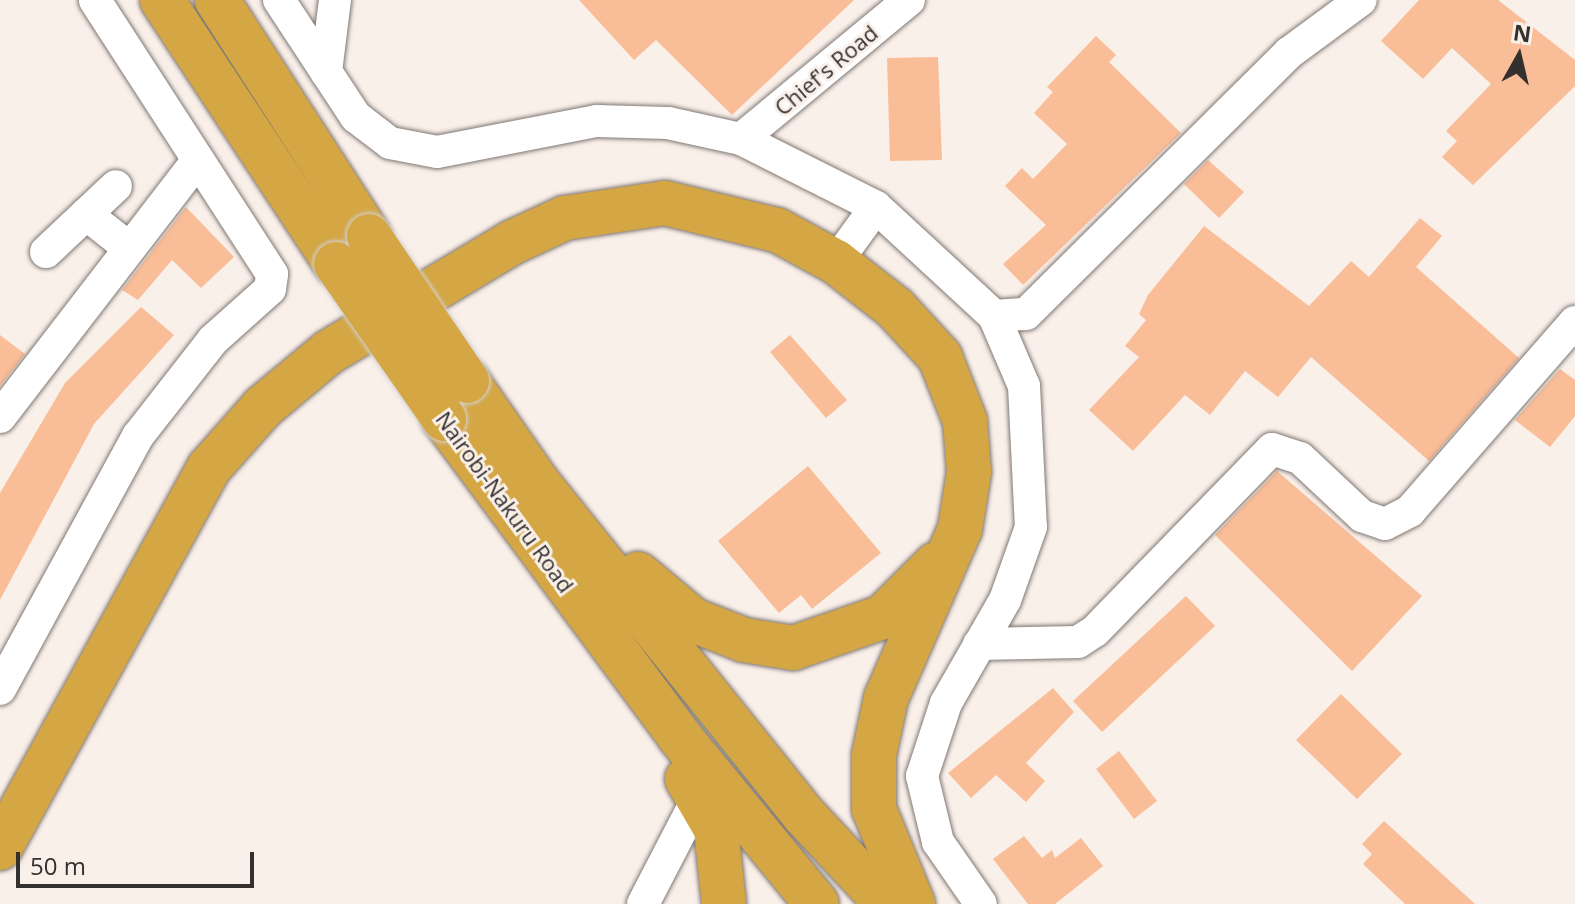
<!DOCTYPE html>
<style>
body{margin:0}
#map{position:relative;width:1575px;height:904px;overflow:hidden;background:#faf0ea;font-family:"Open Sans",sans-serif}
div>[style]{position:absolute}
.building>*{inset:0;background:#f9bd98}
.roads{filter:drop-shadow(0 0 2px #807873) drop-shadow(0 0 2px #807873)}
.minor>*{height:32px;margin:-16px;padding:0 16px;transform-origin:16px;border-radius:16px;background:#fff}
.highway>*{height:44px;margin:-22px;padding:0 22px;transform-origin:22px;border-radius:22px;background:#d4a644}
.bridges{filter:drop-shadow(0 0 2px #d2d1d1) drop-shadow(0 0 2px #d2d1d1)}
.highway-bridge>*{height:44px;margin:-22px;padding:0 22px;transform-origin:22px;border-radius:22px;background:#d4a644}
span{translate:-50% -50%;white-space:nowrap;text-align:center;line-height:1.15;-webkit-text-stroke:6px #faf0ea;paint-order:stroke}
.street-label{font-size:22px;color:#33302e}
.north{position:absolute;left:1479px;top:16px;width:80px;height:80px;-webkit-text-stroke:6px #faf0ea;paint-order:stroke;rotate:8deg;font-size:22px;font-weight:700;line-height:32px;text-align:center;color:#33302e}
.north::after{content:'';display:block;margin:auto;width:28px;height:36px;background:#33302e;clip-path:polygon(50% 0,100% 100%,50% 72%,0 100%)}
.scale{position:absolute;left:16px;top:852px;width:238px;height:36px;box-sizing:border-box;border:4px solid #33302e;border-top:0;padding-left:10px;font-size:24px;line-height:28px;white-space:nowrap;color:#33302e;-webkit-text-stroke:6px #faf0ea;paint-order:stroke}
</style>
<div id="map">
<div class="building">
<i style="clip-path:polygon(579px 0,854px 0,732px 115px,656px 40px,634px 60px)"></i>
<i style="clip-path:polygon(1419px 0,1498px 0,1575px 60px,1575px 86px,1473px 185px,1442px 157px,1457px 141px,1446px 131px,1491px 84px,1452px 48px,1423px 79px,1381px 41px)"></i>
<i style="clip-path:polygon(1096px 36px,1116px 55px,1109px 62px,1181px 133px,1023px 285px,1003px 264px,1046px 225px,1005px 186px,1022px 168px,1033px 179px,1067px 144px,1034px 113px,1053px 92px,1047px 87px)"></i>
<i style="clip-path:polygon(938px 57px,942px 160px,890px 161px,887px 58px)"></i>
<i style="clip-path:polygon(1208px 160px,1244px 192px,1219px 218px,1184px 184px)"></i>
<i style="clip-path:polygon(186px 207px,234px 257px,201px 288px,172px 260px,138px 300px,122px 290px)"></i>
<i style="clip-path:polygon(1420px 218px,1442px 236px,1416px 267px,1519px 358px,1429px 461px,1311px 357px,1278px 397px,1245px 371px,1210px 415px,1185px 395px,1133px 451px,1089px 410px,1139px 357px,1125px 346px,1146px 320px,1139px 314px,1148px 295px,1204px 226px,1309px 306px,1351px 261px,1369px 277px)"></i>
<i style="clip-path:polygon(141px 307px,174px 335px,94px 424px,0 600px,0 493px,65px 383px)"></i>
<i style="clip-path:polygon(0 335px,25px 354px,0 386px)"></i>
<i style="clip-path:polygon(790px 335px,847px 400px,826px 418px,770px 352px)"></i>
<i style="clip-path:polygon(1560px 369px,1575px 380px,1575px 416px,1550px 447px,1515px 420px)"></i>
<i style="clip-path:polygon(808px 466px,881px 553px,812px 609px,801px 595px,779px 613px,718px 541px)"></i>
<i style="clip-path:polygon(1277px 471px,1422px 596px,1352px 671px,1215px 535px)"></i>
<i style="clip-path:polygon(1186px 596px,1215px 626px,1102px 732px,1073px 701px)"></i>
<i style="clip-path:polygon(1053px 688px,1074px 712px,1026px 763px,1045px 781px,1026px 802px,996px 775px,971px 798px,948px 773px)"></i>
<i style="clip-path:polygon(1341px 694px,1402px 754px,1357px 799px,1296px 740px)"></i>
<i style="clip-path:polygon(1119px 751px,1157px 801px,1134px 819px,1096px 769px)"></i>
<i style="clip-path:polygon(1384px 821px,1475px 904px,1405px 904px,1363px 864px,1372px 854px,1362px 844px)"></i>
<i style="clip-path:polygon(1024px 836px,1042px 858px,1052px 850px,1055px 858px,1081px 838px,1103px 866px,1055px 904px,1028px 904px,993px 859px)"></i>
</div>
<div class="roads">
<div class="minor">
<i style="left:279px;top:0;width:140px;rotate:56.7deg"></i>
<i style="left:356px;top:117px;width:43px;rotate:37.4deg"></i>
<i style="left:390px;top:143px;width:48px;rotate:10.8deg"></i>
<i style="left:437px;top:152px;width:163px;rotate:-11deg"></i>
<i style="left:597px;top:121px;width:71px;rotate:1.6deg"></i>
<i style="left:668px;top:123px;width:75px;rotate:12.4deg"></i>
<i style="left:741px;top:139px;width:151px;rotate:26.7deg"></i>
<i style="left:876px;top:207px;width:161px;rotate:42.7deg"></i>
<i style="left:994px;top:316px;width:76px;rotate:66.8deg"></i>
<i style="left:1024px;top:386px;width:141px;rotate:87.2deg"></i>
<i style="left:1031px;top:527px;width:77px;rotate:109.6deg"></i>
<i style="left:1005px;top:600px;width:119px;rotate:119.8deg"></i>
<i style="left:946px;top:703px;width:77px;rotate:108.2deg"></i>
<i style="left:922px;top:776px;width:68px;rotate:76.4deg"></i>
<i style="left:938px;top:842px;width:75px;rotate:55.3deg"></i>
<i style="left:326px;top:72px;width:73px;rotate:-82.9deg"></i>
<i style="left:741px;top:139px;width:218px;rotate:-39.6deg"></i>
<i style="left:86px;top:214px;width:55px;rotate:38.3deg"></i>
<i style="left:46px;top:252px;width:96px;rotate:-43.3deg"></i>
<i style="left:836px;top:262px;width:68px;rotate:-54deg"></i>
<i style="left:994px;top:316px;width:32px;rotate:-4deg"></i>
<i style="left:1026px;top:314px;width:371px;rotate:-44.8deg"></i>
<i style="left:1289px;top:53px;width:89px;rotate:-36.4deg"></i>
<i style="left:0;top:417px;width:324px;rotate:-52.4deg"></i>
<i style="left:979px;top:644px;width:99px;rotate:-1.2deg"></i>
<i style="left:1078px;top:642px;width:20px;rotate:-33deg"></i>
<i style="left:1095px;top:631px;width:254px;rotate:-45.8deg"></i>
<i style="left:1272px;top:449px;width:29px;rotate:18deg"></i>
<i style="left:1300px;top:458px;width:85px;rotate:43.1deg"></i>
<i style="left:1362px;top:516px;width:24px;rotate:19deg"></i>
<i style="left:1385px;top:524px;width:28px;rotate:-27deg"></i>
<i style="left:1410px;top:511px;width:251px;rotate:-48.9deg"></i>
<i style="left:0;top:689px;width:288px;rotate:-61.4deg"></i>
<i style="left:138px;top:436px;width:122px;rotate:-52deg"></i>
<i style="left:213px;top:340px;width:76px;rotate:-41.8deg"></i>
<i style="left:270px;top:289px;width:15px;rotate:-82deg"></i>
<i style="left:272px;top:274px;width:326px;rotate:-122.9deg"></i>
<i style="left:643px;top:904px;width:119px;rotate:-62.6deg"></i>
</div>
<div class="highway">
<i style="left:162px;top:0;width:316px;rotate:56.6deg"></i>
<i style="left:217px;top:0;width:281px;rotate:57.2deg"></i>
<i style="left:467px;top:381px;width:124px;rotate:55.2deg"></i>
<i style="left:538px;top:483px;width:427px;rotate:51.3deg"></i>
<i style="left:805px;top:816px;width:120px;rotate:47deg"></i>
<i style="left:444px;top:419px;width:395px;rotate:53.4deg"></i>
<i style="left:679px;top:736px;width:217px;rotate:50.6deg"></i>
<i style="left:638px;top:574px;width:72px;rotate:39.9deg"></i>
<i style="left:693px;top:620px;width:55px;rotate:21.4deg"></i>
<i style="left:744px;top:640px;width:50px;rotate:9.3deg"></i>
<i style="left:793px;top:648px;width:95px;rotate:-19deg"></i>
<i style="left:883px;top:617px;width:75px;rotate:-45deg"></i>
<i style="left:687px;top:779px;width:58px;rotate:59.9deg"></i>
<i style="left:716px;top:829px;width:75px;rotate:83.9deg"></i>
<i style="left:0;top:848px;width:434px;rotate:-61.2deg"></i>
<i style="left:209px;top:468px;width:81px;rotate:-48.5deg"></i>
<i style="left:263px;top:407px;width:86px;rotate:-39.8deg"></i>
<i style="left:329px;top:352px;width:214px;rotate:-30.9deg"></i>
<i style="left:513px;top:242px;width:57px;rotate:-24.8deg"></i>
<i style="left:565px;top:218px;width:101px;rotate:-8.5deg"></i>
<i style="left:665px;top:203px;width:115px;rotate:13.6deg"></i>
<i style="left:777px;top:230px;width:67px;rotate:28.5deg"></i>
<i style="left:836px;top:262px;width:75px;rotate:37.9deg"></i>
<i style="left:895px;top:308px;width:67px;rotate:47.4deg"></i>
<i style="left:940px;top:357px;width:69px;rotate:68.7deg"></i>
<i style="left:965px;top:421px;width:51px;rotate:85.5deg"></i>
<i style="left:969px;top:472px;width:58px;rotate:99deg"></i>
<i style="left:960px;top:529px;width:184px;rotate:113.6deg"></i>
<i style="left:886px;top:698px;width:58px;rotate:101.9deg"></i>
<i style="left:874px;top:755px;width:54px;rotate:90deg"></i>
<i style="left:874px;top:809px;width:103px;rotate:67.7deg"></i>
</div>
</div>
<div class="bridges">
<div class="highway-bridge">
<i style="left:369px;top:236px;width:175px;rotate:55.9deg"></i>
<i style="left:336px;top:264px;width:189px;rotate:55.1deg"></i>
</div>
</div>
<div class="street-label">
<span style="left:826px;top:70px;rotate:-40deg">Chief's Road</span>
<span style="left:505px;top:502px;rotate:54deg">Nairobi-Nakuru Road</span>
</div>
<div class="north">N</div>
<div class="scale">50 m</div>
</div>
